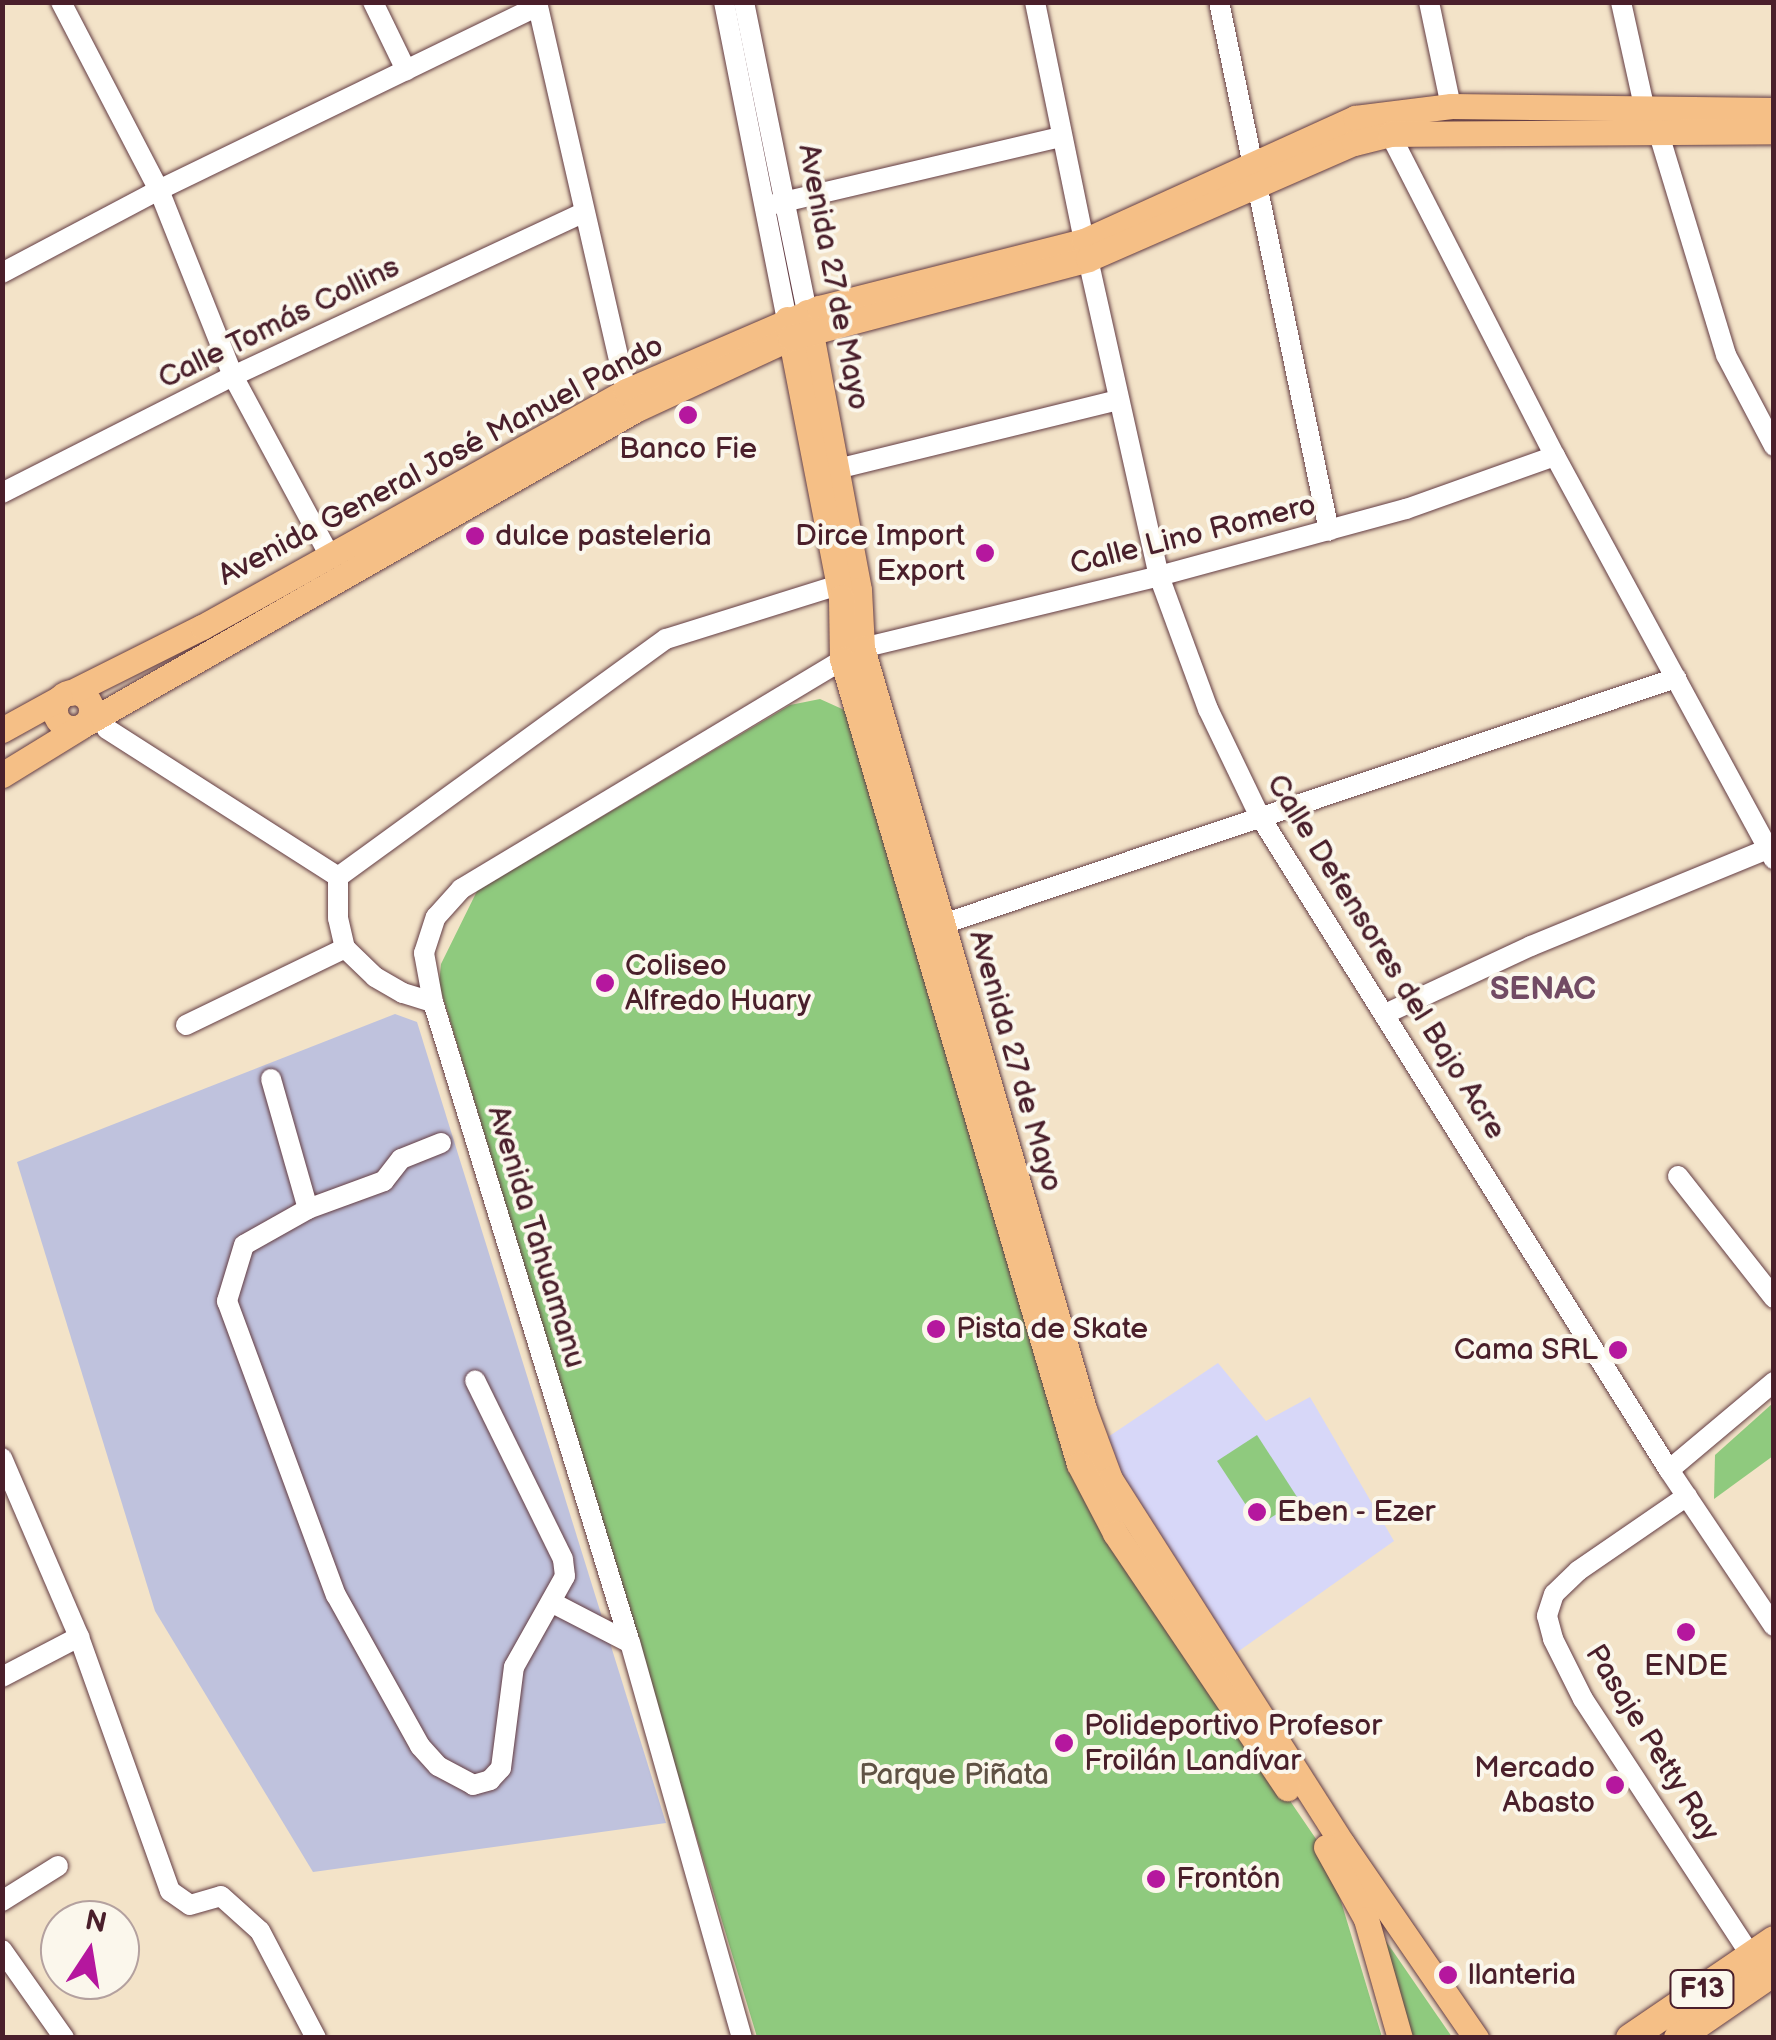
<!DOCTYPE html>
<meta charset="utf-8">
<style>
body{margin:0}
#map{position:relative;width:1776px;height:2040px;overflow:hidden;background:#f3e3c8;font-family:"Balsamiq Sans",sans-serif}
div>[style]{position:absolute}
.built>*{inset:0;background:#d7d7f8}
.industrial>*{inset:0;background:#bfc2dd}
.green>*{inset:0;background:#8fca7e}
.roads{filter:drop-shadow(0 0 2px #633c43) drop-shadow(0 0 2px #633c43)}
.minor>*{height:20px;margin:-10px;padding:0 10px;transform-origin:10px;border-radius:10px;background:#fff}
.major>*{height:25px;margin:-12.5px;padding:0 12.5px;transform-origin:12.5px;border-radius:12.5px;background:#f5bf86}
.major>.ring{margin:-12.5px;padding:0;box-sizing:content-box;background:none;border:25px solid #f5bf86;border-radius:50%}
.highway>*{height:28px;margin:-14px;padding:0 14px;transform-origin:14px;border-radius:14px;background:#f5bf86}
.dots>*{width:28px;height:28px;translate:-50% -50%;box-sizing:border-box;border:5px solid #fbf7ec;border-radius:50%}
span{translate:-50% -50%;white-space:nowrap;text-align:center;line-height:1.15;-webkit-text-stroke:8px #fbf7ec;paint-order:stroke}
.shield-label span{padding:2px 8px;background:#fbf7ec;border:2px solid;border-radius:8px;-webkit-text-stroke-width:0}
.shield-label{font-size:28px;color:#4a1f2b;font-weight:700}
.street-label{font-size:30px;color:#4a1f2b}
.poi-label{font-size:30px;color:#4a1f2b}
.left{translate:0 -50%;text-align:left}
.right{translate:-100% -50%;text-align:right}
.park-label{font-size:30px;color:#5f5244}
.neighbourhood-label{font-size:32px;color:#724b64;font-weight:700}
.frame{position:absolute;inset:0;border:5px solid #4a1f2b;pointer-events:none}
.north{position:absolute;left:40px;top:1900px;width:100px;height:100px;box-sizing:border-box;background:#fbf7ec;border:2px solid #b4a19f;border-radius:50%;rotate:12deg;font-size:28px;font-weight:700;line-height:40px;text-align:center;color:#4a1f2b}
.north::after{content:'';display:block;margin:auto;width:35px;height:45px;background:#b5179e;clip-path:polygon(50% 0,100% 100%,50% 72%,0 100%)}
</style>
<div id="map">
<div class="built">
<i style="clip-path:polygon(1218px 1363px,1266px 1421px,1310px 1397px,1394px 1541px,1229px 1658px,1119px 1483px,1102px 1441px)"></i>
</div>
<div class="industrial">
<i style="clip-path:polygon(395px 1014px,417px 1022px,666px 1823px,313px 1872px,155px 1611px,17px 1162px)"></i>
</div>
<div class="green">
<i style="clip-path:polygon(820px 699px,851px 713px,1109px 1536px,1327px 1855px,1382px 2037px,757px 2037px,439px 984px,441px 964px,477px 891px,790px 705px)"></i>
<i style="clip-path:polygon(1773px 1403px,1773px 1456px,1714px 1499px,1715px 1455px)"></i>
<i style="clip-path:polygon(1257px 1435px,1299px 1500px,1259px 1525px,1217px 1461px)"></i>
<i style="clip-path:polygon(1368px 1915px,1452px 2037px,1404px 2037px)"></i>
</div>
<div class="roads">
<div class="minor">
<i style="left:61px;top:2px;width:212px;rotate:62.5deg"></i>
<i style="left:159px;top:190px;width:200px;rotate:68.3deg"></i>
<i style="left:233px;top:376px;width:204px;rotate:61.7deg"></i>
<i style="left:373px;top:2px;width:76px;rotate:64.1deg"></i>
<i style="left:537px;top:2px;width:399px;rotate:77.1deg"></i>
<i style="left:724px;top:2px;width:323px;rotate:78.8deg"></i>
<i style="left:744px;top:2px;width:316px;rotate:78.5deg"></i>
<i style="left:1035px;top:2px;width:244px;rotate:78.4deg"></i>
<i style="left:1219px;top:2px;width:540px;rotate:78.25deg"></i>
<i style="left:1429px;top:2px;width:106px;rotate:78.1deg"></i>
<i style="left:1621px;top:2px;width:111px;rotate:77.5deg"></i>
<i style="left:1658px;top:131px;width:234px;rotate:73.1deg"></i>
<i style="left:1726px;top:355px;width:103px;rotate:62.2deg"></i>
<i style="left:1390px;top:134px;width:362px;rotate:62.9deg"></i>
<i style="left:1555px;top:456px;width:459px;rotate:61.5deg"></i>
<i style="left:775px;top:204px;width:293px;rotate:-13.2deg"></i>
<i style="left:1088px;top:259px;width:325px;rotate:77.4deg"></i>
<i style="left:1159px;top:576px;width:142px;rotate:69.8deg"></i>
<i style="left:1208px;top:709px;width:118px;rotate:64.3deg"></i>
<i style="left:1259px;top:815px;width:773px;rotate:57.96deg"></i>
<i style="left:1669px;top:1470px;width:188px;rotate:56.1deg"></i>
<i style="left:2px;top:273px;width:178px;rotate:-27.9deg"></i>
<i style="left:159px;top:190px;width:421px;rotate:-25.9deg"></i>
<i style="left:837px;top:469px;width:289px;rotate:-13.8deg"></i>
<i style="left:2px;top:493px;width:259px;rotate:-26.9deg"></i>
<i style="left:233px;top:376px;width:387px;rotate:-25deg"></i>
<i style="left:99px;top:716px;width:15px;rotate:58deg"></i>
<i style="left:107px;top:729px;width:274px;rotate:32.6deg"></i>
<i style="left:338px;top:877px;width:41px;rotate:90deg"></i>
<i style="left:338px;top:918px;width:31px;rotate:77deg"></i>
<i style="left:345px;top:948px;width:42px;rotate:44deg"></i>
<i style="left:375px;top:977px;width:32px;rotate:30deg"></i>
<i style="left:403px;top:993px;width:31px;rotate:17deg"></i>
<i style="left:338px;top:877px;width:405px;rotate:-36deg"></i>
<i style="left:666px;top:639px;width:180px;rotate:-17.4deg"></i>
<i style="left:931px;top:928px;width:786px;rotate:-18.55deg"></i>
<i style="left:1385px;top:1014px;width:161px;rotate:-25deg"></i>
<i style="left:1531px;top:946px;width:255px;rotate:-22.3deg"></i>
<i style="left:186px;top:1025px;width:177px;rotate:-25.8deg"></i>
<i style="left:271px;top:1079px;width:135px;rotate:74.1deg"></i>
<i style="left:441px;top:1143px;width:43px;rotate:158.2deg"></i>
<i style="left:401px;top:1159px;width:28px;rotate:128deg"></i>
<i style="left:384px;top:1181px;width:81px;rotate:159.8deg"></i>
<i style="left:308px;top:1209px;width:73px;rotate:150.6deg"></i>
<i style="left:244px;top:1245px;width:59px;rotate:106.9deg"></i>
<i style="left:227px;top:1301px;width:314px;rotate:69.7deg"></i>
<i style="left:336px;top:1595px;width:173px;rotate:60.9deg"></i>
<i style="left:420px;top:1746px;width:27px;rotate:48deg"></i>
<i style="left:438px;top:1766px;width:40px;rotate:28deg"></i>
<i style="left:473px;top:1785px;width:18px;rotate:-16deg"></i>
<i style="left:490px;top:1780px;width:16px;rotate:-47deg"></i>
<i style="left:501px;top:1768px;width:102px;rotate:-82.7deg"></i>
<i style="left:514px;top:1667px;width:104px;rotate:-60.7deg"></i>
<i style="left:565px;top:1576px;width:17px;rotate:-97deg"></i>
<i style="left:563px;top:1559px;width:199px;rotate:-116.2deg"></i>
<i style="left:1678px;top:1176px;width:155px;rotate:51.8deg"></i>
<i style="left:2px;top:1458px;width:195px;rotate:66.7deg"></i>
<i style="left:79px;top:1637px;width:270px;rotate:70.3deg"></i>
<i style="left:170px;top:1891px;width:24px;rotate:35deg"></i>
<i style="left:190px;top:1905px;width:32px;rotate:-16deg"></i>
<i style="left:221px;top:1896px;width:52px;rotate:41.9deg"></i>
<i style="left:260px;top:1931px;width:121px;rotate:62.4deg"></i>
<i style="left:1669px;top:1470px;width:137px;rotate:-40deg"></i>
<i style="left:1687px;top:1496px;width:132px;rotate:145.5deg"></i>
<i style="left:1578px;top:1571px;width:33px;rotate:136deg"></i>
<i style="left:1554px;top:1594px;width:23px;rotate:108deg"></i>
<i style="left:1547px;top:1616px;width:24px;rotate:75deg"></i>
<i style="left:1553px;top:1639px;width:67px;rotate:63.4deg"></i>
<i style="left:1583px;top:1699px;width:307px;rotate:56.8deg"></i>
<i style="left:551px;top:1602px;width:89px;rotate:27.4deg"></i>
<i style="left:2px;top:1677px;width:87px;rotate:-27.5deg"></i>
<i style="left:2px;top:1901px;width:66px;rotate:-32deg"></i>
<i style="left:2px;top:1950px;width:108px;rotate:54.8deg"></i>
<i style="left:742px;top:2038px;width:411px;rotate:-105.8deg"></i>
<i style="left:630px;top:1643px;width:671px;rotate:-107.08deg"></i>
<i style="left:433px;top:1002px;width:50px;rotate:-100.4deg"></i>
<i style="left:424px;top:953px;width:38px;rotate:-72deg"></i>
<i style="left:436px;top:917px;width:38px;rotate:-48deg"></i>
<i style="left:461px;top:889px;width:468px;rotate:-31deg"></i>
<i style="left:862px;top:648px;width:306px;rotate:-13.6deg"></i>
<i style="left:1159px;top:576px;width:256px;rotate:-15.2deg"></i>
<i style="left:1406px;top:509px;width:158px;rotate:-19.6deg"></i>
</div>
<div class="major">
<i style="left:807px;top:312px;width:283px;rotate:79.4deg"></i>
<i style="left:859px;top:590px;width:58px;rotate:87deg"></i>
<i style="left:862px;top:648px;width:793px;rotate:73.74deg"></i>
<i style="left:1084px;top:1409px;width:75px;rotate:69.6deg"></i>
<i style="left:1110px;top:1479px;width:432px;rotate:57.5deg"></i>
<i style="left:1342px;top:1843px;width:237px;rotate:55.5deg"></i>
<i style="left:787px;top:319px;width:283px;rotate:79deg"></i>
<i style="left:841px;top:597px;width:62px;rotate:89.1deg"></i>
<i style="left:842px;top:659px;width:839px;rotate:73.6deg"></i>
<i style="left:1079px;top:1464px;width:78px;rotate:62.4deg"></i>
<i style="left:1115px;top:1533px;width:308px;rotate:56deg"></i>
<i class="ring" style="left:55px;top:692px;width:11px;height:11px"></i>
<i style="left:70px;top:693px;width:148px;rotate:-26.6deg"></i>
<i style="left:202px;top:627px;width:485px;rotate:-29.1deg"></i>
<i style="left:626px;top:391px;width:210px;rotate:-23.3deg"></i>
<i style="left:819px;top:308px;width:273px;rotate:-14.2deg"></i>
<i style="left:1084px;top:241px;width:298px;rotate:-24.4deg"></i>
<i style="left:1355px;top:118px;width:97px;rotate:-7.1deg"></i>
<i style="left:1451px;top:106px;width:323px;rotate:0.7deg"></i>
<i style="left:85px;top:724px;width:633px;rotate:-29.72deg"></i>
<i style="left:635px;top:410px;width:171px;rotate:-24.9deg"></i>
<i style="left:790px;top:338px;width:308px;rotate:-14.8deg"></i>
<i style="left:1088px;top:259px;width:290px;rotate:-23.6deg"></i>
<i style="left:1354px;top:143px;width:37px;rotate:-14deg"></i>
<i style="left:1390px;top:134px;width:384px;rotate:-0.4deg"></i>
<i style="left:2px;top:730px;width:66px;rotate:-28.9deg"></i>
<i style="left:2px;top:775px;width:92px;rotate:-31.6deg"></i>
<i style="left:1326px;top:1847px;width:82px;rotate:60.9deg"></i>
<i style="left:1366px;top:1919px;width:124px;rotate:74.1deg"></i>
</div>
<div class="highway">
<i style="left:1630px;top:2038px;width:174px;rotate:-34.2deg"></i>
<i style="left:1678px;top:2038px;width:116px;rotate:-34.5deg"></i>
</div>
</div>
<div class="dots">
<i style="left:688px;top:415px;background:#b5179e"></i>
<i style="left:475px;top:536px;background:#b5179e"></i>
<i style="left:985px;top:553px;background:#b5179e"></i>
<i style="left:605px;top:983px;background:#b5179e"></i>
<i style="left:936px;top:1329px;background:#b5179e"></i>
<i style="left:1618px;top:1350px;background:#b5179e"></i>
<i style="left:1257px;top:1512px;background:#b5179e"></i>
<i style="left:1686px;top:1632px;background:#b5179e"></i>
<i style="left:1064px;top:1743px;background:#b5179e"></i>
<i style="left:1615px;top:1785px;background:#b5179e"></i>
<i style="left:1156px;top:1879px;background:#b5179e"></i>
<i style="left:1448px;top:1975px;background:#b5179e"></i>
</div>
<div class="shield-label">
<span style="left:1702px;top:1989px">F13</span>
</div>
<div class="street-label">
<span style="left:833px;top:277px;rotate:79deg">Avenida 27 de Mayo</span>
<span style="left:279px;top:323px;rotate:-26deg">Calle Tomás Collins</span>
<span style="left:441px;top:461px;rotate:-28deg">Avenida General José Manuel Pando</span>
<span style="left:1193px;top:535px;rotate:-14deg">Calle Lino Romero</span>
<span style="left:1386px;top:957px;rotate:58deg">Calle Defensores del Bajo Acre</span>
<span style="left:1015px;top:1061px;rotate:74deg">Avenida 27 de Mayo</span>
<span style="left:536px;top:1237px;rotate:73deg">Avenida Tahuamanu</span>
<span style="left:1652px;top:1743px;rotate:58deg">Pasaje Petty Ray</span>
</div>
<div class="poi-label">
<span style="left:688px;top:449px">Banco Fie</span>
<span class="left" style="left:495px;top:536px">dulce pasteleria</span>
<span class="right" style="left:965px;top:553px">Dirce Import<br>Export</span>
<span class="left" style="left:625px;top:983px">Coliseo<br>Alfredo Huary</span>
<span class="left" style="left:956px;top:1329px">Pista de Skate</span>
<span class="right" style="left:1598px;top:1350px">Cama SRL</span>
<span class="left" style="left:1277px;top:1512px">Eben - Ezer</span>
<span style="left:1686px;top:1666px">ENDE</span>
<span class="left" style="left:1084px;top:1743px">Polideportivo Profesor<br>Froilán Landívar</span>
<span class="right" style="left:1595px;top:1785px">Mercado<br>Abasto</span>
<span class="left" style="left:1176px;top:1879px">Frontón</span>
<span class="left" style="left:1468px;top:1975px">llanteria</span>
</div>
<div class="park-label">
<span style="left:954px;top:1775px">Parque Piñata</span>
</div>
<div class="neighbourhood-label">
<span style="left:1543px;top:990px">SENAC</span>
</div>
<div class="frame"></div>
<div class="north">N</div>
</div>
